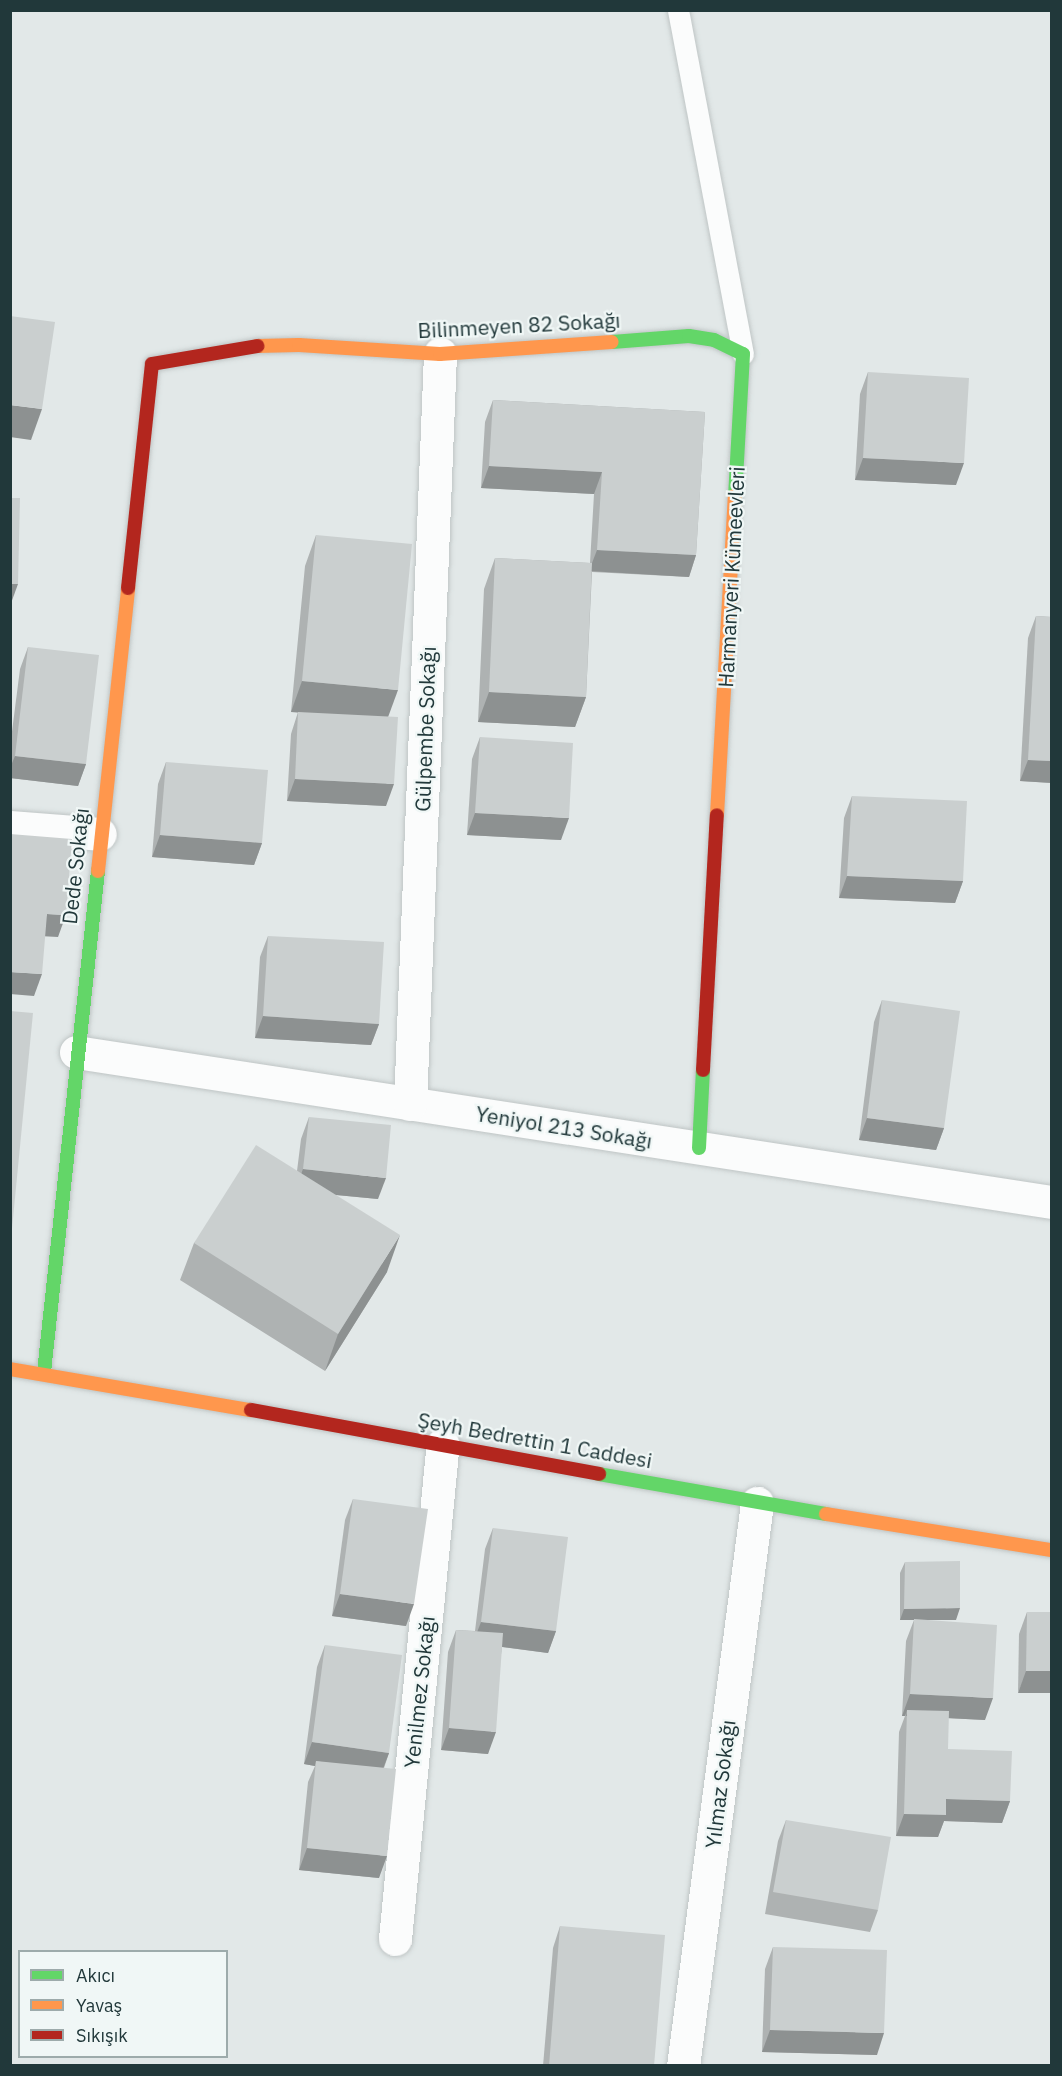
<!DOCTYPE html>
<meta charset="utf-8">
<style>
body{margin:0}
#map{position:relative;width:1062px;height:2076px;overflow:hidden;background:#e2e8e8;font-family:"IBM Plex Sans",sans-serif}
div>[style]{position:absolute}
.roads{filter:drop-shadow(0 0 2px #bfc5c5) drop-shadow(0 0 2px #bfc5c5)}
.lane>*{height:21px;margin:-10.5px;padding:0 10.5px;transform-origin:10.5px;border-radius:10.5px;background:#fbfcfc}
.street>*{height:33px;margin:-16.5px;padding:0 16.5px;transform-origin:16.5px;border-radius:16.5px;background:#fbfcfc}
.fast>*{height:14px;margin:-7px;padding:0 7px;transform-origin:7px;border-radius:7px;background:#63d668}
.slow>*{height:14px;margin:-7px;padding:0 7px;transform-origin:7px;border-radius:7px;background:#ff974d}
.jam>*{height:14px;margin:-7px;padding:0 7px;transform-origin:7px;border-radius:7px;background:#b3261e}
.wall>*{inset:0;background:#aeb2b2}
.shaded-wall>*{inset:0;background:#8d9191}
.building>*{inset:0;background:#cacfcf}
span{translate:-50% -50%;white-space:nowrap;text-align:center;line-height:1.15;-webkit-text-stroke:4.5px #f0f7f6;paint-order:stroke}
.street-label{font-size:21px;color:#21383a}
.frame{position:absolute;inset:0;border:12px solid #21383a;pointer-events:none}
.legend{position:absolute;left:18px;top:1950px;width:210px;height:108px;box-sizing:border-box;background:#f0f7f6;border:2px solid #9dabab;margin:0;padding:8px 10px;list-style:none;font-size:18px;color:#21383a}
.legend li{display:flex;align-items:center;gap:12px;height:30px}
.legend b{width:30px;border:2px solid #9dabab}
</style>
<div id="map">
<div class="roads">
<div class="lane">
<i style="left:678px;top:10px;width:350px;rotate:79.3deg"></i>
</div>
<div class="street">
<i style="left:10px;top:827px;width:90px;rotate:4.4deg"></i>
<i style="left:76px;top:1052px;width:987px;rotate:8.74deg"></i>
<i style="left:410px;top:1104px;width:751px;rotate:-87.71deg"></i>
<i style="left:395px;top:1939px;width:497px;rotate:-84.5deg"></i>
<i style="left:683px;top:2066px;width:568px;rotate:-82.51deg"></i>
</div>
<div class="fast">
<i style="left:612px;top:342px;width:77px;rotate:-4.5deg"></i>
<i style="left:689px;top:336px;width:25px;rotate:9deg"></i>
<i style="left:714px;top:340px;width:32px;rotate:26deg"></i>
<i style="left:743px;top:354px;width:142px;rotate:93.2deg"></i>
<i style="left:699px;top:1148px;width:78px;rotate:-87.1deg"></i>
<i style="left:44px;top:1372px;width:504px;rotate:-83.85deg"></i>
<i style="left:599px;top:1474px;width:230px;rotate:10deg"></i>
</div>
<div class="slow">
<i style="left:257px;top:346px;width:42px;rotate:-1.4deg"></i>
<i style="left:299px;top:345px;width:141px;rotate:3.7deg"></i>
<i style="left:440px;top:354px;width:172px;rotate:-4deg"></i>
<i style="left:717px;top:815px;width:320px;rotate:-86.8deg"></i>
<i style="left:98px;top:871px;width:285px;rotate:-83.9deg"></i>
<i style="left:10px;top:1369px;width:244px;rotate:9.7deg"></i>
<i style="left:826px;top:1514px;width:229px;rotate:9.1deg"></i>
</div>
<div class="jam">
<i style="left:128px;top:588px;width:225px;rotate:-83.9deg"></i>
<i style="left:152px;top:364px;width:107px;rotate:-9.7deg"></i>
<i style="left:703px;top:1070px;width:255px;rotate:-86.9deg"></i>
<i style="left:251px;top:1410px;width:354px;rotate:10.4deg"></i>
</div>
</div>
<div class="wall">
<i style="clip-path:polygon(868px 372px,956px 485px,855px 480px,860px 394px)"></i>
<i style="clip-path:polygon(493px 400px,705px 412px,696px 555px,689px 577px,592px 572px,586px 697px,575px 727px,478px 722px,484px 589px,495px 558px,590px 563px,594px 494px,481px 488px,485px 422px)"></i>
<i style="clip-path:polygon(316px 535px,388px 717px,386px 806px,287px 801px,291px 734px,298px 712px,291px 712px,305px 566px)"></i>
<i style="clip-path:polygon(1036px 616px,1052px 617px,1052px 783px,1020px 781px,1028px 638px)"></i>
<i style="clip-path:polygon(28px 647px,86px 764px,78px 786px,10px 778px,10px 747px,20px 669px)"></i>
<i style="clip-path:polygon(480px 737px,561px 840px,467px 835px,472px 759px)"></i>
<i style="clip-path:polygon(166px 762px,262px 843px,254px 865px,152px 857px,158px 784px)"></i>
<i style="clip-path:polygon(852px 796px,963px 881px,955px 903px,839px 898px,844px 818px)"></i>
<i style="clip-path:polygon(268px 936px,379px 1024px,371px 1045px,255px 1038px,260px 957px)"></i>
<i style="clip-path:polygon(882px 1000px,944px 1128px,936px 1150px,859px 1140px,874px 1022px)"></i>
<i style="clip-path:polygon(309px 1117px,378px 1199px,336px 1195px,387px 1272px,325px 1371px,180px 1280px,194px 1243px,297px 1171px,301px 1139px)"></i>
<i style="clip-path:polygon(353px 1499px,406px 1626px,332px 1616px,345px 1520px)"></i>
<i style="clip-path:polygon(493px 1528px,556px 1631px,548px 1653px,502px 1647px,488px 1754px,441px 1750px,448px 1652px,456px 1630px,475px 1631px,485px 1549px)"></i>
<i style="clip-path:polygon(905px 1562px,956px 1620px,924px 1620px,985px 1720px,948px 1718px,948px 1749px,1010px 1801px,1002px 1823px,944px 1821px,938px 1837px,896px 1836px,899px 1732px,905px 1716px,902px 1716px,906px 1641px,914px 1620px,900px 1620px,900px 1573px)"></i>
<i style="clip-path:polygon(1027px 1612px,1052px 1612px,1018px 1693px,1019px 1634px)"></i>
<i style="clip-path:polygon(325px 1645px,389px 1753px,384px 1768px,379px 1878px,299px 1870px,308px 1782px,315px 1766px,304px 1764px,317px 1667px)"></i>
<i style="clip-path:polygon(786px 1820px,878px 1910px,870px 1932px,765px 1914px,778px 1841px)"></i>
<i style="clip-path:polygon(560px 1926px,654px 2066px,543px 2066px,553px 1948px)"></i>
<i style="clip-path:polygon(773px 1947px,877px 2055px,762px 2052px,765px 1969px)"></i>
</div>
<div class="shaded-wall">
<i style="clip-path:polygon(10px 405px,42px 409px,31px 440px,10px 437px)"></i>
<i style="clip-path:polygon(863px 458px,964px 463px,956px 485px,855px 480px)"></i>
<i style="clip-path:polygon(489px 466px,602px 472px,594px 494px,481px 488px)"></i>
<i style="clip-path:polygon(597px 550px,696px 555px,689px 577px,589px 571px)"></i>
<i style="clip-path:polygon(10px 584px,18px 584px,10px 606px)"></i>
<i style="clip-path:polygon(302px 681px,398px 690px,387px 720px,291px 712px)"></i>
<i style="clip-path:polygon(489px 692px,586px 697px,575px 727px,478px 722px)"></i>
<i style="clip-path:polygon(15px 756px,86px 764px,78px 786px,10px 778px,10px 768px)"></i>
<i style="clip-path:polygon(1028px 760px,1052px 761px,1052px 783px,1020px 781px)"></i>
<i style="clip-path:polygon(295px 779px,394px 784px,386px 806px,287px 801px)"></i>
<i style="clip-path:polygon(475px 813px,569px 818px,561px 840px,467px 835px)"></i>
<i style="clip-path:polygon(160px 835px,262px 843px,254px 865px,152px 857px)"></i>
<i style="clip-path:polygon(847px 876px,963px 881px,955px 903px,839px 898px)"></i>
<i style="clip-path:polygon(47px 914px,66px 915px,58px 937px,39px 936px)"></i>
<i style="clip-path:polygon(10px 972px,42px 974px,34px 996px,10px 994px)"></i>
<i style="clip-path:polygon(263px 1016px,379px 1024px,371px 1045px,255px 1038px)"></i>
<i style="clip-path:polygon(867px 1118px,944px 1128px,936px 1150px,859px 1140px)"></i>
<i style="clip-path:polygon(303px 1169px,386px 1178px,378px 1199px,295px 1191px)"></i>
<i style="clip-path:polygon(400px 1235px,387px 1272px,325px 1371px,338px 1334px)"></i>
<i style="clip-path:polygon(340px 1594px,414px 1604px,406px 1626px,332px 1616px)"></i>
<i style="clip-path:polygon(960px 1608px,956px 1620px,900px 1620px,904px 1609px)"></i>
<i style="clip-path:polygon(481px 1622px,556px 1631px,548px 1653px,473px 1643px)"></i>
<i style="clip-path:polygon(1026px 1671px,1052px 1671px,1052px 1693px,1018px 1693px)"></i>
<i style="clip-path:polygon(910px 1694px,993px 1698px,985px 1720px,906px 1716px,907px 1710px,905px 1716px,902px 1716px)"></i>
<i style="clip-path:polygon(449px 1728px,496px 1732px,488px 1754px,441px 1750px)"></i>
<i style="clip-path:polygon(312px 1742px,389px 1753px,381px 1774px,316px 1761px,315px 1766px,304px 1764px)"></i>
<i style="clip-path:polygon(946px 1799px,1010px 1801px,1002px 1823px,944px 1821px,938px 1837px,896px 1836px,904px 1814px)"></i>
<i style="clip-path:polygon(307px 1848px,387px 1856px,379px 1878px,299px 1870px)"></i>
<i style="clip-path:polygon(770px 2030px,884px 2033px,877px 2055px,762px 2052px)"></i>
</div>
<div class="building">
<i style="clip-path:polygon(10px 316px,55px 322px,42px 409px,10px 405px)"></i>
<i style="clip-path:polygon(868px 372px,969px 378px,964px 463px,863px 458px)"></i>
<i style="clip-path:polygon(493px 400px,705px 412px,696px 555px,597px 550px,602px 472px,489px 466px)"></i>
<i style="clip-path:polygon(10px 498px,20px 498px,18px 584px,10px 584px)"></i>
<i style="clip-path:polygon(316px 535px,412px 544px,398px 690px,302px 681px)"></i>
<i style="clip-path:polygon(495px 558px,592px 563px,586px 697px,489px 692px)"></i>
<i style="clip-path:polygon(1036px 616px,1052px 617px,1052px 761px,1028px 760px)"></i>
<i style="clip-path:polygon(28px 647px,99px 655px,86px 764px,15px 756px)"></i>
<i style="clip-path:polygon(298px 712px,398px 717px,394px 784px,295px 779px)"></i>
<i style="clip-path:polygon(480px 737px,573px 743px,569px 818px,475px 813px)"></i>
<i style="clip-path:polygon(166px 762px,268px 770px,262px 843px,160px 835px)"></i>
<i style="clip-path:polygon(852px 796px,967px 801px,963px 881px,847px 876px)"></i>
<i style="clip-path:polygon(10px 834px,72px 839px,66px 915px,47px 914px,42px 974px,10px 972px)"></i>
<i style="clip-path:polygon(268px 936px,384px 942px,379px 1024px,263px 1016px)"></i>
<i style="clip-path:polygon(882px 1000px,960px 1011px,944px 1128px,867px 1118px)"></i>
<i style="clip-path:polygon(10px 1011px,33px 1013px,10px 1249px)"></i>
<i style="clip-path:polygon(309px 1117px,391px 1125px,386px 1178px,303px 1169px)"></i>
<i style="clip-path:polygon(256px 1145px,400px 1235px,338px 1334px,194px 1243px)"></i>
<i style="clip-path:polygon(353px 1499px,428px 1509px,414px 1604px,340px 1594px)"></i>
<i style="clip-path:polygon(493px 1528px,568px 1537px,556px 1631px,481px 1622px)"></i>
<i style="clip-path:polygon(960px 1561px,960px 1608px,904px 1609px,905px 1562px)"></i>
<i style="clip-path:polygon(1027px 1612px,1052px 1612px,1052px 1671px,1026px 1671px)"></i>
<i style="clip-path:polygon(914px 1619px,997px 1625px,993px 1698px,910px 1694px)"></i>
<i style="clip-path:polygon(456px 1630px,503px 1633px,496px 1732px,449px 1728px)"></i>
<i style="clip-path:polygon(325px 1645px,402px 1655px,389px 1753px,312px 1742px)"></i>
<i style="clip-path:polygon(907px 1710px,949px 1711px,948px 1749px,1012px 1751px,1010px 1801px,946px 1799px,946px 1815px,904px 1814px)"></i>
<i style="clip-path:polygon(316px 1761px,396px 1769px,387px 1856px,307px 1848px)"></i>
<i style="clip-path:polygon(786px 1820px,891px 1837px,878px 1910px,773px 1892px)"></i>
<i style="clip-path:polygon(560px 1926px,665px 1935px,654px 2066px,549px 2066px)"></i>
<i style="clip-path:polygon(773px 1947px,887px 1950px,884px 2033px,770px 2030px)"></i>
</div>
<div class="street-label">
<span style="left:519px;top:325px;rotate:-3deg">Bilinmeyen 82 Sokağı</span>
<span style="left:731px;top:577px;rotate:-87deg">Harmanyeri Kümeevleri</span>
<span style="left:425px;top:729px;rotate:-88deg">Gülpembe Sokağı</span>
<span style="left:75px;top:866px;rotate:-84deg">Dede Sokağı</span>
<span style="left:564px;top:1127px;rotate:9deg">Yeniyol 213 Sokağı</span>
<span style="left:535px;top:1440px;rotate:10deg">Şeyh Bedrettin 1 Caddesi</span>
<span style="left:419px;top:1692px;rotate:-84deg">Yenilmez Sokağı</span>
<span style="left:720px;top:1784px;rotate:-83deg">Yılmaz Sokağı</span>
</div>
<div class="frame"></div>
<ul class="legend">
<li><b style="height:8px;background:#63d668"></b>Akıcı</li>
<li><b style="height:8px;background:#ff974d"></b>Yavaş</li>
<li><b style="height:8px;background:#b3261e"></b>Sıkışık</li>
</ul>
</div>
